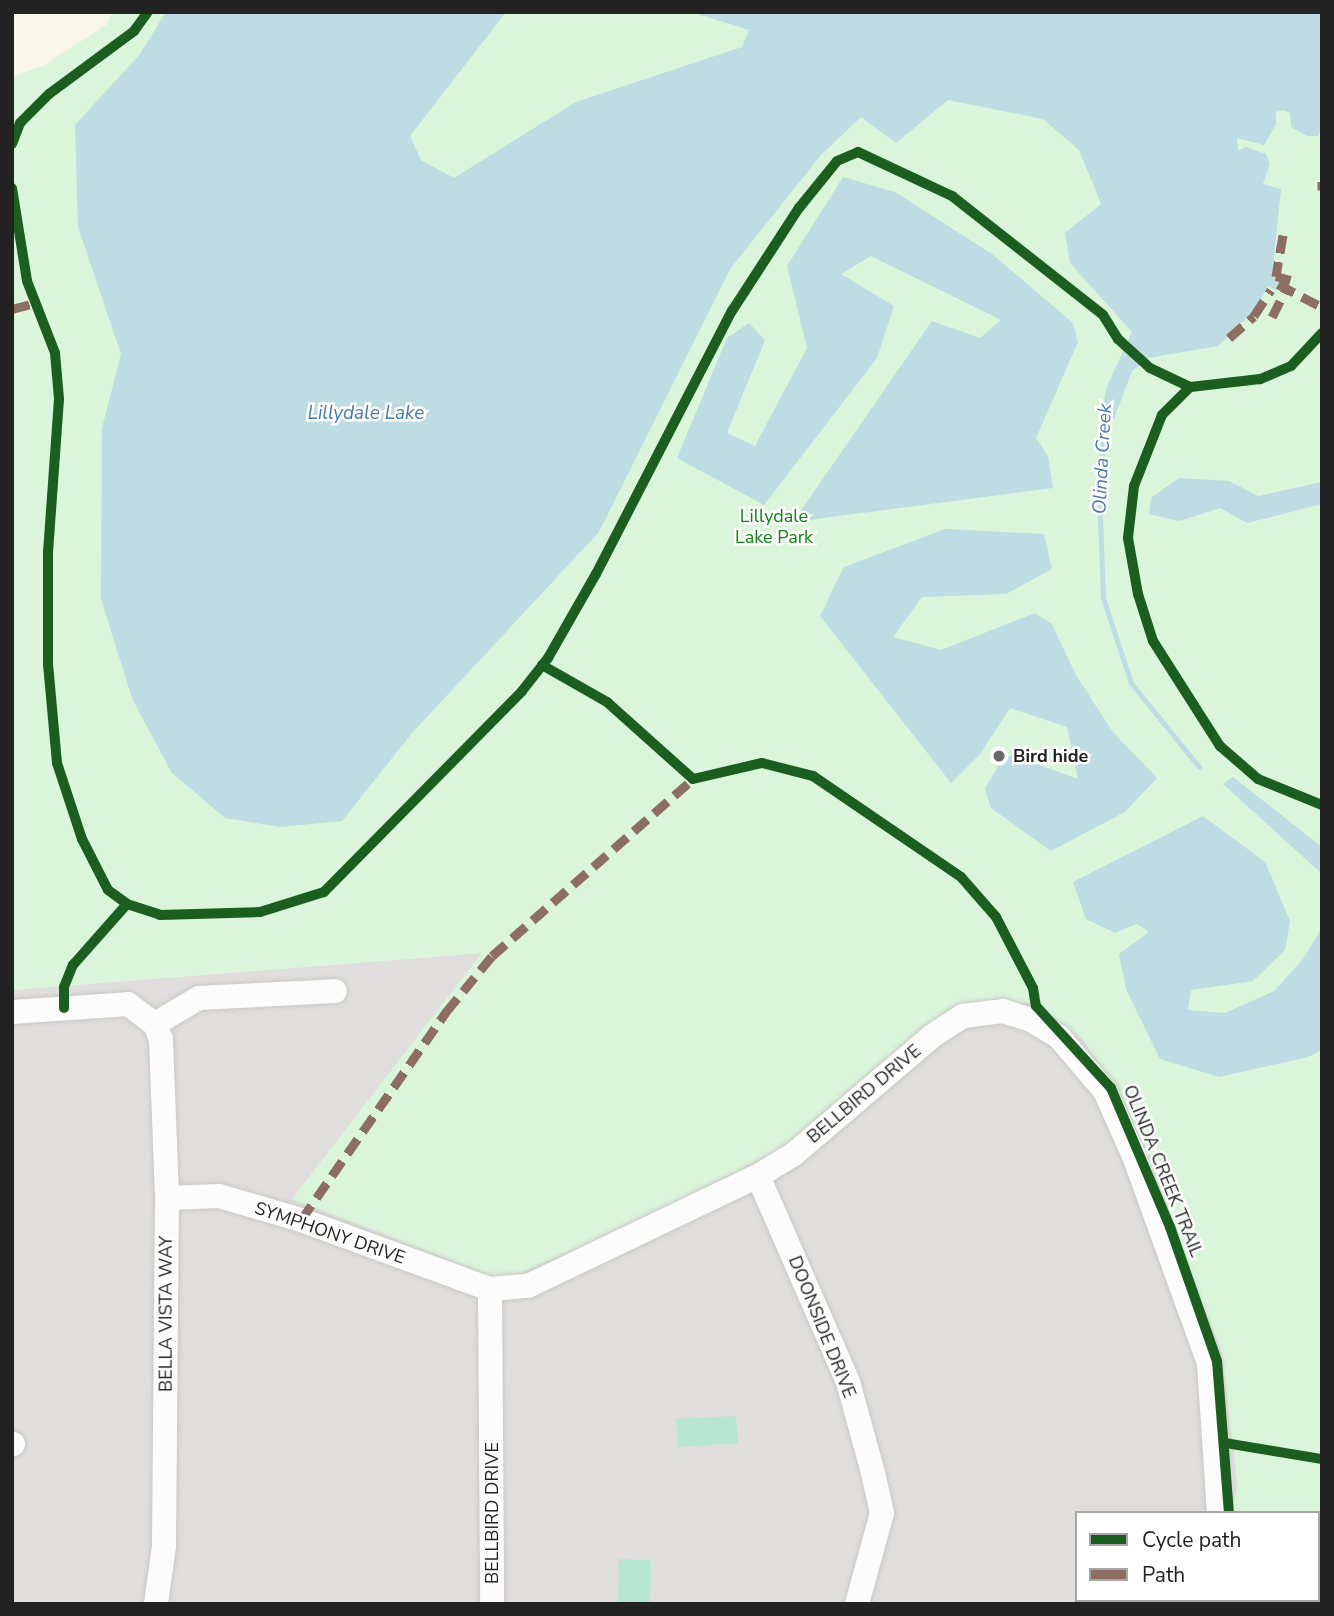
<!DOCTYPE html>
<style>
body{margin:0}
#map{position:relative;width:1334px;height:1616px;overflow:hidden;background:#f0eeeb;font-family:"Nunito Sans",sans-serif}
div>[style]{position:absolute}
.residential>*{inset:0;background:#dfdedc}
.education>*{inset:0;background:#f8f7e8}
.park>*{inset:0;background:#daf5da}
.pitch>*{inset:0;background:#b7e6d2}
.water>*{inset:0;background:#bfdbe3}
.stream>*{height:5px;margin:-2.5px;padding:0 2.5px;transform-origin:2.5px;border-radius:2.5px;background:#bfdbe3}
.roads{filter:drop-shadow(0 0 2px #c9c8c7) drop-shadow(0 0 2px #c9c8c7)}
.minor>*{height:24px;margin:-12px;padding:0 12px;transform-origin:12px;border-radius:12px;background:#fdfcfc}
.quiet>*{height:9px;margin-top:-4.5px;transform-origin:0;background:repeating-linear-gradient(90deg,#8d6e63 0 18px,transparent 0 27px)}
.cycleway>*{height:10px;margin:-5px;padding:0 5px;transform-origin:5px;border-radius:5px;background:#1b5e20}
.dots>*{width:19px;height:19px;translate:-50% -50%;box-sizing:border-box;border:4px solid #fff;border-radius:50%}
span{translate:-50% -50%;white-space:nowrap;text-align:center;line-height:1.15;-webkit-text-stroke:5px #fff;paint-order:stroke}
.park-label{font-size:18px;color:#0c8416}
.poi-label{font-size:18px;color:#222;font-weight:700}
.left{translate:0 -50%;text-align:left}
.street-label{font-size:18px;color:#222}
.water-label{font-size:19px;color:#4a7aab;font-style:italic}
.frame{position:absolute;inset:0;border:14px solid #222;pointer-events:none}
.legend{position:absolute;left:1075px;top:1511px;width:245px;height:91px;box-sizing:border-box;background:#fff;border:2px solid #a7a7a7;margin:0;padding:9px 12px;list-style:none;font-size:21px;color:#222}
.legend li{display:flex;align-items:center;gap:14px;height:35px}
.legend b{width:35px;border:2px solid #a7a7a7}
</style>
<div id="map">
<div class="residential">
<i style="clip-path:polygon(482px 953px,415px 1040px,461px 1261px,503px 1280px,965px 1006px,1032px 1002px,1082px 1038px,1119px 1096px,1222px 1351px,1238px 1487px,1231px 1513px,1077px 1513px,1077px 1600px,1211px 1600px,1211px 1604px,12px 1604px,12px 990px)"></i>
</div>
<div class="education">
<i style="clip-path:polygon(12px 12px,113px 12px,106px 25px,43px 66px,12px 77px)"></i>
</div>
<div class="park">
<i style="clip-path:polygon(113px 12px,1322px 12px,1322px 1604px,1211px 1604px,1318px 1600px,1318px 1513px,1231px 1513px,1238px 1487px,1222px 1351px,1119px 1096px,1082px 1038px,1032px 1002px,965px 1006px,775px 1152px,609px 1235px,503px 1280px,292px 1199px,482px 953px,12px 990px,12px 77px,43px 66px,106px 25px)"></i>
</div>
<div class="pitch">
<i style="clip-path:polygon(736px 1416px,738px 1443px,678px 1447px,676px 1419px)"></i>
<i style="clip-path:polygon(619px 1559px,651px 1560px,650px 1604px,618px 1604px)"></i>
</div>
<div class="water">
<i style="clip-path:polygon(166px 12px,506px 12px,410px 136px,421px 160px,454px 178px,576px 102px,742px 47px,749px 30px,691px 12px,1322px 12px,1322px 127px,1318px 136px,1307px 136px,1291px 127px,1290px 113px,1283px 110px,1276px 112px,1276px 124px,1264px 145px,1237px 138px,1238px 151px,1246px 147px,1266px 154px,1270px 163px,1263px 184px,1281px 189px,1272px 276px,1283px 280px,1279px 291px,1268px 286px,1255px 310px,1218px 346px,1148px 358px,1132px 371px,1114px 419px,1101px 422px,1106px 389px,1132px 332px,1070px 263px,1065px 233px,1101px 204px,1079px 150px,1043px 119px,948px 100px,896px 143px,861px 117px,821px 155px,730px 269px,599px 532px,412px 733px,342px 821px,280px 827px,225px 818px,171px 772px,132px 698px,101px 599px,102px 428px,121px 354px,78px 227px,75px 125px,140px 54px)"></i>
<i style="clip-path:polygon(843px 177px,895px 192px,992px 254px,1073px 323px,1078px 342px,1036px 438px,1048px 456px,1053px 488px,793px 522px,932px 321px,980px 338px,1001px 320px,871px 256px,841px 274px,894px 306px,877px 358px,764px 505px,677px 458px,727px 338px,749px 323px,765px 340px,727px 433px,755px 446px,807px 348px,787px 266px)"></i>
<i style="clip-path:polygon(1179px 478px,1229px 481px,1258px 496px,1322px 482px,1322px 504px,1247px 523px,1220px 508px,1179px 521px,1149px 514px,1151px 498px)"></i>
<i style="clip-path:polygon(945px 529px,1044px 534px,1052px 569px,1006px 594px,922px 597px,893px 637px,941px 650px,1035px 613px,1052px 624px,1076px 675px,1112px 731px,1157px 778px,1125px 812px,1051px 851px,991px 808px,985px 789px,1002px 759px,1012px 755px,1078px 779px,1067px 727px,1010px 708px,980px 754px,951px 783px,820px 616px,844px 567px)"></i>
<i style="clip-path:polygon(1233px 777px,1322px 847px,1322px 874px,1223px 784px)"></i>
<i style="clip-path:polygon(1203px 816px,1265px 862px,1290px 921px,1285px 950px,1253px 981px,1191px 990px,1188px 1010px,1225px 1013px,1274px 991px,1304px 958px,1322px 927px,1322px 1050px,1308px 1057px,1219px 1077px,1160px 1059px,1126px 989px,1119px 954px,1149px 932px,1137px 924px,1115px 933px,1086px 919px,1073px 882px)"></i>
</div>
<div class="stream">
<i style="left:1105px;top:417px;width:76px;rotate:94.5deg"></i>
<i style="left:1099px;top:493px;width:105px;rotate:87.8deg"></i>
<i style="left:1103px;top:598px;width:89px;rotate:71.8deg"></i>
<i style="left:1131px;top:683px;width:108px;rotate:51deg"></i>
</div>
<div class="roads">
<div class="minor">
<i style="left:12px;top:1012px;width:116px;rotate:-3.9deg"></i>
<i style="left:128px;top:1004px;width:34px;rotate:37deg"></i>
<i style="left:155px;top:1024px;width:51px;rotate:-30.6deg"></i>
<i style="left:199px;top:998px;width:136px;rotate:-2.9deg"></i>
<i style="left:155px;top:1024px;width:17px;rotate:69deg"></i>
<i style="left:161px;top:1040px;width:158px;rotate:87.8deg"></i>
<i style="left:167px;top:1198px;width:348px;rotate:90.5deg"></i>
<i style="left:164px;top:1546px;width:59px;rotate:97.9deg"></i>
<i style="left:758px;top:1176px;width:225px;rotate:66.4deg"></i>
<i style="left:848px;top:1382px;width:94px;rotate:74.6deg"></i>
<i style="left:873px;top:1473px;width:41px;rotate:77.3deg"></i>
<i style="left:882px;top:1513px;width:94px;rotate:105.4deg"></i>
<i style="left:167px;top:1198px;width:52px;rotate:-2.2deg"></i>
<i style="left:219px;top:1196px;width:85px;rotate:16.3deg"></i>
<i style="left:301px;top:1220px;width:201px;rotate:20.1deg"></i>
<i style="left:490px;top:1289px;width:38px;rotate:-5deg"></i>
<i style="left:528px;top:1286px;width:255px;rotate:-25.6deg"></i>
<i style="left:758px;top:1176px;width:42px;rotate:-31.4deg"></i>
<i style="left:794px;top:1154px;width:182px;rotate:-40.5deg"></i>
<i style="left:932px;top:1036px;width:37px;rotate:-33deg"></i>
<i style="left:963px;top:1016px;width:40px;rotate:-7.1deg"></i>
<i style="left:1003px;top:1011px;width:29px;rotate:18deg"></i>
<i style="left:1031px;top:1020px;width:33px;rotate:31deg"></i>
<i style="left:1059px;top:1037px;width:71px;rotate:49.6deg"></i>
<i style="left:1105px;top:1091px;width:71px;rotate:66deg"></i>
<i style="left:1134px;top:1156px;width:220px;rotate:70.1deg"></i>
<i style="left:1209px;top:1363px;width:150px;rotate:86.2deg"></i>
<i style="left:490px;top:1289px;width:315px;rotate:89.6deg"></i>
<i style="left:12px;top:1444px;width:1px"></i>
<i style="left:1198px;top:1604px;width:4px;rotate:-76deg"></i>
</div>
</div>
<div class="quiet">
<i style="left:1322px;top:181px;width:9px;rotate:90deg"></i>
<i style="left:1283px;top:235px;width:42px;rotate:99.7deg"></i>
<i style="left:1276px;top:276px;width:15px;rotate:16deg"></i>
<i style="left:1278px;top:284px;width:50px;rotate:27.6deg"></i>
<i style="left:12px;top:309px;width:24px;rotate:-15deg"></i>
<i style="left:1272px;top:317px;width:33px;rotate:-63deg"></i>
<i style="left:1229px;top:338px;width:33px;rotate:-41deg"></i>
<i style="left:1254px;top:316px;width:31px;rotate:-57deg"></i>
<i style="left:301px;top:1220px;width:254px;rotate:-55.1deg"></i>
<i style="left:446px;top:1012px;width:72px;rotate:-50.6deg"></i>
<i style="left:492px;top:956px;width:268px;rotate:-41.4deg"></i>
</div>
<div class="cycleway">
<i style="left:12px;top:144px;width:22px;rotate:-69deg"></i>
<i style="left:20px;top:123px;width:41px;rotate:-45deg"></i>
<i style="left:49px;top:94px;width:106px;rotate:-36.5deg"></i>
<i style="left:134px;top:31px;width:24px;rotate:-54deg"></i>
<i style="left:12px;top:188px;width:94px;rotate:80.8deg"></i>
<i style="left:27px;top:281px;width:77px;rotate:68.7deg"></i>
<i style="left:55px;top:353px;width:46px;rotate:85deg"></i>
<i style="left:59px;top:399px;width:153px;rotate:94.1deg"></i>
<i style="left:48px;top:552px;width:112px;rotate:90deg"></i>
<i style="left:48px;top:664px;width:99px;rotate:84.8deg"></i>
<i style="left:57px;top:763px;width:80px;rotate:71.8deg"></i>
<i style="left:82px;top:839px;width:57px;rotate:63deg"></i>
<i style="left:108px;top:890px;width:24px;rotate:36deg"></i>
<i style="left:127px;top:904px;width:35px;rotate:18deg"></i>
<i style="left:160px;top:915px;width:100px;rotate:-1.7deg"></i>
<i style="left:260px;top:912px;width:67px;rotate:-17.4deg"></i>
<i style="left:324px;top:892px;width:282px;rotate:-45.4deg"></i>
<i style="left:522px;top:691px;width:42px;rotate:-51.8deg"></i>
<i style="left:548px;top:658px;width:97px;rotate:-60.3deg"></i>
<i style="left:596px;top:574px;width:296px;rotate:-62.7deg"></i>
<i style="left:732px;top:311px;width:123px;rotate:-57deg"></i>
<i style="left:799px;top:208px;width:60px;rotate:-51deg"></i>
<i style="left:837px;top:161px;width:23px;rotate:-23deg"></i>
<i style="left:858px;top:152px;width:104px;rotate:25.1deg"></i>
<i style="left:952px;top:196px;width:192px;rotate:38.2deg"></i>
<i style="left:1103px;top:315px;width:28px;rotate:58deg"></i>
<i style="left:1118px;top:339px;width:43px;rotate:42.2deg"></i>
<i style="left:1150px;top:368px;width:44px;rotate:25.4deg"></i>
<i style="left:1322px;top:333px;width:45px;rotate:133.2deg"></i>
<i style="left:1291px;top:366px;width:34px;rotate:157deg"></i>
<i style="left:1260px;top:379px;width:70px;rotate:173.5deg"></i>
<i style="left:1190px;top:387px;width:40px;rotate:135deg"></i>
<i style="left:1162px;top:415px;width:76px;rotate:111.5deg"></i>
<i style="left:1134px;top:486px;width:52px;rotate:96.6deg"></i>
<i style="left:1128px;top:538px;width:57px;rotate:79.9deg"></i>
<i style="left:1138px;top:594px;width:49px;rotate:72.3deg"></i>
<i style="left:1153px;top:641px;width:125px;rotate:57.5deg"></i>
<i style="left:1220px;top:746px;width:50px;rotate:41deg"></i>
<i style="left:1258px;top:779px;width:69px;rotate:22.1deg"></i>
<i style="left:542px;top:665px;width:75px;rotate:29.6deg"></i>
<i style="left:607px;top:702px;width:115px;rotate:41.8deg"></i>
<i style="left:693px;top:779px;width:71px;rotate:-13.1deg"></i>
<i style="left:762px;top:763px;width:53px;rotate:14.3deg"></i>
<i style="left:813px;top:776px;width:179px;rotate:34.3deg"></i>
<i style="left:961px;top:877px;width:53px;rotate:48.8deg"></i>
<i style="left:996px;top:917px;width:80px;rotate:62.5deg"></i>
<i style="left:1033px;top:988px;width:18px;rotate:81deg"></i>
<i style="left:1036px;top:1006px;width:111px;rotate:47.6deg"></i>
<i style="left:1111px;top:1088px;width:151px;rotate:67deg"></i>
<i style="left:1170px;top:1227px;width:142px;rotate:70.7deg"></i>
<i style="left:1217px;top:1361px;width:152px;rotate:85.5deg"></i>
<i style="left:64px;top:1008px;width:21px;rotate:-90deg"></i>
<i style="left:64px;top:987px;width:24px;rotate:-68deg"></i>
<i style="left:73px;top:965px;width:81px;rotate:-48.5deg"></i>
<i style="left:1225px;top:1443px;width:98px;rotate:9.4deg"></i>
</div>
<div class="dots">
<i style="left:999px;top:756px;background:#6a6968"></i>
</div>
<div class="park-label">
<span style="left:774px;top:527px">Lillydale<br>Lake Park</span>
</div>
<div class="poi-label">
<span class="left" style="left:1013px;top:756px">Bird hide</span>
</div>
<div class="street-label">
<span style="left:864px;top:1094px;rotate:-40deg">BELLBIRD DRIVE</span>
<span style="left:1163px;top:1171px;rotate:68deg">OLINDA CREEK TRAIL</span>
<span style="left:330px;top:1233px;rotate:19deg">SYMPHONY DRIVE</span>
<span style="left:166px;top:1314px;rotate:-90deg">BELLA VISTA WAY</span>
<span style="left:822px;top:1327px;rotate:68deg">DOONSIDE DRIVE</span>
<span style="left:492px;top:1513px;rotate:-90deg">BELLBIRD DRIVE</span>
</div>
<div class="water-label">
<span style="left:366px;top:414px">Lillydale Lake</span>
<span style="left:1103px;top:459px;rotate:-87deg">Olinda Creek</span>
</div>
<div class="frame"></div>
<ul class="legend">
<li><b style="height:9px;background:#1b5e20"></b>Cycle path</li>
<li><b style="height:9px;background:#8d6e63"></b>Path</li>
</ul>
</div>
